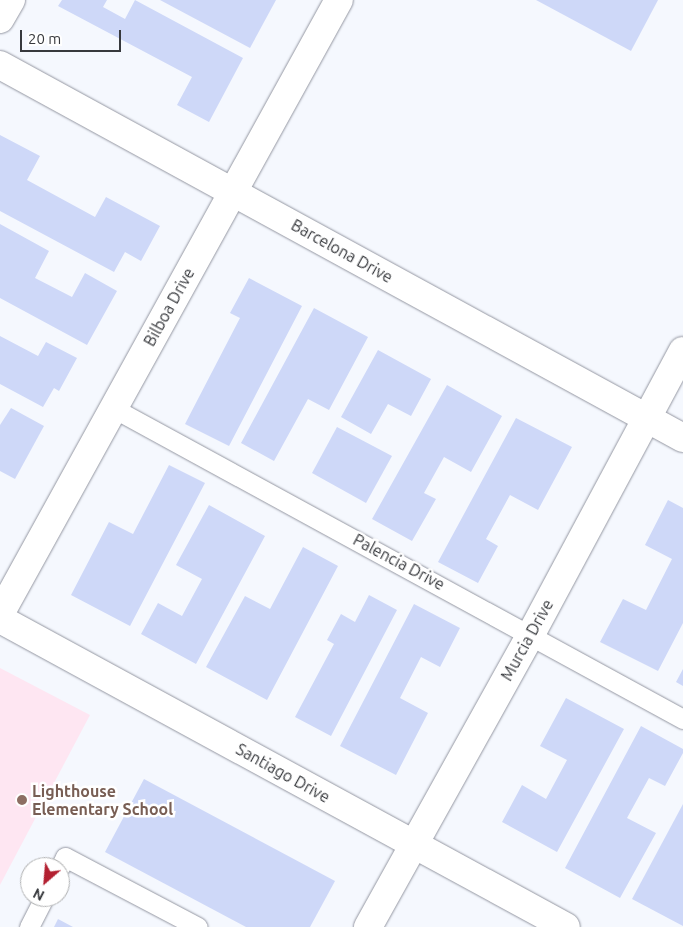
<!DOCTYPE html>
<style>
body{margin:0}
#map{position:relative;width:683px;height:927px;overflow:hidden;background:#f5f8fe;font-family:Ubuntu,sans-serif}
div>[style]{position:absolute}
.education>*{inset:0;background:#fee6f2}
.building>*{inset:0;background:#ced8f8}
.roads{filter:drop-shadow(0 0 1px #9497a2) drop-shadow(0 0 1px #9497a2)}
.lane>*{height:19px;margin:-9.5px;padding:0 9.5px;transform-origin:9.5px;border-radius:9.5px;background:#fff}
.street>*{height:28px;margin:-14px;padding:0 14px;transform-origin:14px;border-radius:14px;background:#fff}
.dots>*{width:14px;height:14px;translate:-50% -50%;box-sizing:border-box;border:2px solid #fff;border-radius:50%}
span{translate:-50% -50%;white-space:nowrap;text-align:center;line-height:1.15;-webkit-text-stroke:5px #fff;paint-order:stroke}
.street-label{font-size:16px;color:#37393d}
.education-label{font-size:16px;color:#785e54;font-weight:700}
.left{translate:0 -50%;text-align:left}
.north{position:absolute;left:20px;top:857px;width:50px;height:50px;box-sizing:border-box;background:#fff;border:1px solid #afb0b1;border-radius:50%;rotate:207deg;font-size:14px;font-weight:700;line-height:20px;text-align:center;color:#37393d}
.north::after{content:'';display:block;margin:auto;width:18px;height:22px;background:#b32031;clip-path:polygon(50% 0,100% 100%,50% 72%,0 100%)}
.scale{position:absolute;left:20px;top:30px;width:101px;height:22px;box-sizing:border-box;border:2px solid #37393d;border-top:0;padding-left:6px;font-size:15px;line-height:18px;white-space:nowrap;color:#37393d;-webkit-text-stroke:4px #fff;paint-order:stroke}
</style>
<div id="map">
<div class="education">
<i style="clip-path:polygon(0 668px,90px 715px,0 885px)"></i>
</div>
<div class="building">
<i style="clip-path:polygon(62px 0,107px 0,103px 7px,125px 19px,135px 0,243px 58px,209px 122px,177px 105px,192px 77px,58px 6px)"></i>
<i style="clip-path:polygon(160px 0,276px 0,250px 48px)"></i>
<i style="clip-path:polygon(536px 0,658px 0,631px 51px)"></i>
<i style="clip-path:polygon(0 135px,40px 156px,27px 180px,95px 217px,106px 197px,160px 226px,141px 261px,125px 252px,114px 272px,0 211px)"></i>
<i style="clip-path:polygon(0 224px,49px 251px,35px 278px,72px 297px,85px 273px,117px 291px,87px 345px,0 298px)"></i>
<i style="clip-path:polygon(249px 278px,302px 306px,229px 446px,185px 424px,240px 318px,230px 313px)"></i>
<i style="clip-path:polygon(314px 308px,368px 337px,329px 410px,308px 399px,274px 461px,241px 443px)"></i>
<i style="clip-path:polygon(0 336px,38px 356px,46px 342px,77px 358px,59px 391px,54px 388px,43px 407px,0 384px)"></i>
<i style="clip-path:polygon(378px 350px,431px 379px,411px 416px,388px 404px,371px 434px,341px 417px)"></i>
<i style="clip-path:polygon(447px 385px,502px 416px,471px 472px,444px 457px,424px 493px,436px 499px,412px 541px,372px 519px)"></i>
<i style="clip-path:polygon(11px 408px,44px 426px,15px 479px,0 471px,0 425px)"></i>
<i style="clip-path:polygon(516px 418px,572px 447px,538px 510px,510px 495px,486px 539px,498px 546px,478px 583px,438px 562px)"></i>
<i style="clip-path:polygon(337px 427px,392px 456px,366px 503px,312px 473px)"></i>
<i style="clip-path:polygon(169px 465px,205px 483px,130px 626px,71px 595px,109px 522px,133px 534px)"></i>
<i style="clip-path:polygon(668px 500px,683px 508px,683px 623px,658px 671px,600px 642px,623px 599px,646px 610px,672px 559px,645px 545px)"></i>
<i style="clip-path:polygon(209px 505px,265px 536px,196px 664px,141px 634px,158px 603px,182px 616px,202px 579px,176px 565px)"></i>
<i style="clip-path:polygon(303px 547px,338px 566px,267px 700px,206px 667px,245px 596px,270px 609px)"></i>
<i style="clip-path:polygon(369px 595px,397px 610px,331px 736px,295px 717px,334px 644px,327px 640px,341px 614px,355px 622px)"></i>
<i style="clip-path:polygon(414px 604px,460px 628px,440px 667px,421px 657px,400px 698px,428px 713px,396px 775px,340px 746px)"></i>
<i style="clip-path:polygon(683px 669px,683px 686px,676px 682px)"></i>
<i style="clip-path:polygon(566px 698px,624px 729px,557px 852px,502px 822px,522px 785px,546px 799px,567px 760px,540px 746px)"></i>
<i style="clip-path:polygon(641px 726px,683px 749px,683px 753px,665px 786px,649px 778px,627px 818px,656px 833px,620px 898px,565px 868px)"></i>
<i style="clip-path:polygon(144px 779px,335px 881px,310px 927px,246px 927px,105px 852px)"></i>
<i style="clip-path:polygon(683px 804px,683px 926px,632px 899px)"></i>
<i style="clip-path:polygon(58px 919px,73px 927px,54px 927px)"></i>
</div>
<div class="roads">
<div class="lane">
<i style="left:113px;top:408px;width:649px;rotate:28.62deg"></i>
<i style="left:60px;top:867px;width:11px;rotate:-63deg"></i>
<i style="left:65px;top:857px;width:150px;rotate:27.8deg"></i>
<i style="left:29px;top:927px;width:34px;rotate:-63deg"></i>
</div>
<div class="street">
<i style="left:0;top:19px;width:22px;rotate:-60deg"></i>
<i style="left:0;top:65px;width:778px;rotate:28.64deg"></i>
<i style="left:0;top:614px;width:701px;rotate:-61.1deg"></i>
<i style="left:0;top:619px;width:644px;rotate:28.55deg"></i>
<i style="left:368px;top:927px;width:335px;rotate:-60.9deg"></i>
<i style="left:531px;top:634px;width:321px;rotate:-61.8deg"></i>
</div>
</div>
<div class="dots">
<i style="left:22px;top:800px;background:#8d6e63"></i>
</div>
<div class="street-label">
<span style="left:342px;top:251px;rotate:29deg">Barcelona Drive</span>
<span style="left:169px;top:307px;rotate:-61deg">Bilboa Drive</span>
<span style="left:399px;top:562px;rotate:28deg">Palencia Drive</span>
<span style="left:527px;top:640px;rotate:-61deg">Murcia Drive</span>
<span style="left:283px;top:773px;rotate:29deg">Santiago Drive</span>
</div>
<div class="education-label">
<span class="left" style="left:32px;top:800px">Lighthouse<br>Elementary School</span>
</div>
<div class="north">N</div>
<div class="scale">20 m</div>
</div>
